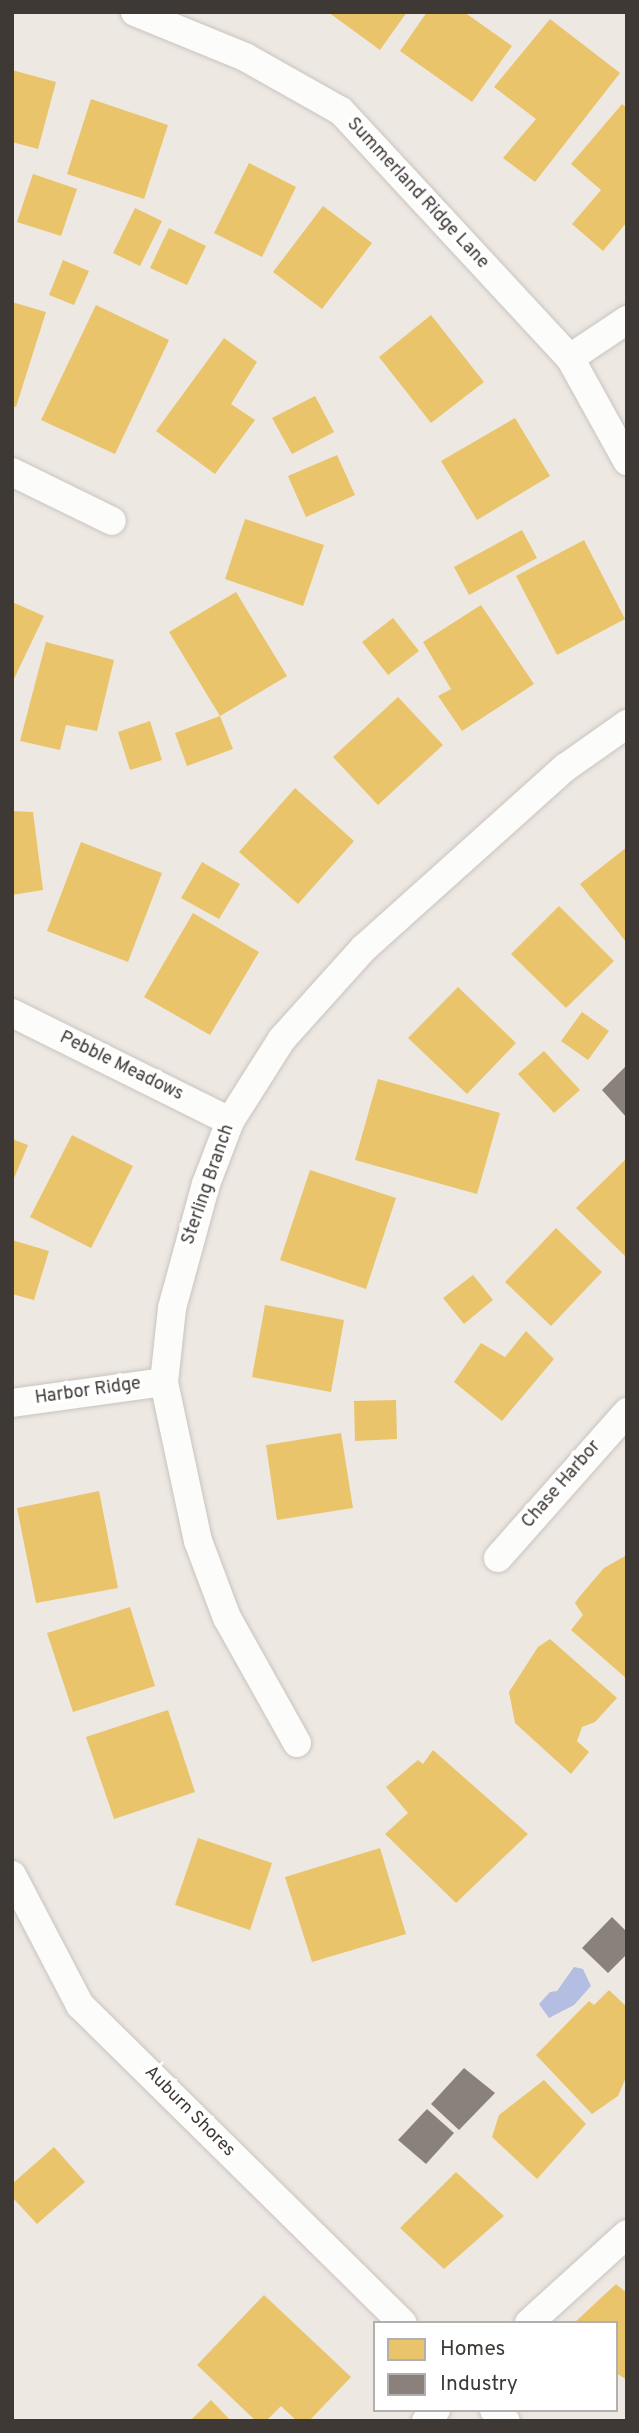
<!DOCTYPE html>
<style>
body{margin:0}
#map{position:relative;width:639px;height:2433px;overflow:hidden;background:#eee8e2;font-family:Overpass,sans-serif}
div>[style]{position:absolute}
.water>*{inset:0;background:#b4bde2}
.homes>*{inset:0;background:#e9c46a}
.industry>*{inset:0;background:#8a817c}
.roads{filter:drop-shadow(0 0 2px #c9c4c0) drop-shadow(0 0 2px #c9c4c0)}
.street>*{height:28px;margin:-14px;padding:0 14px;transform-origin:14px;border-radius:14px;background:#fcfcfb}
span{translate:-50% -50%;white-space:nowrap;text-align:center;line-height:1.15;-webkit-text-stroke:7px #fff;paint-order:stroke}
.street-label{font-size:18px;color:#3e3935}
.frame{position:absolute;inset:0;border:14px solid #3e3935;pointer-events:none}
.legend{position:absolute;left:373px;top:2321px;width:245px;height:91px;box-sizing:border-box;background:#fff;border:2px solid #b2b0ae;margin:0;padding:9px 12px;list-style:none;font-size:21px;color:#3e3935}
.legend li{display:flex;align-items:center;gap:14px;height:35px}
.legend b{width:35px;border:2px solid #b2b0ae}
</style>
<div id="map">
<div class="water">
<i style="clip-path:polygon(574px 1967px,583px 1969px,591px 1986px,574px 2005px,549px 2018px,539px 2004px,550px 1992px,557px 1991px)"></i>
</div>
<div class="homes">
<i style="clip-path:polygon(328px 12px,407px 12px,380px 50px)"></i>
<i style="clip-path:polygon(427px 12px,464px 12px,512px 46px,472px 102px,400px 51px)"></i>
<i style="clip-path:polygon(550px 19px,620px 73px,535px 182px,503px 158px,536px 119px,494px 87px)"></i>
<i style="clip-path:polygon(12px 70px,56px 82px,38px 149px,12px 142px)"></i>
<i style="clip-path:polygon(91px 99px,168px 125px,144px 199px,67px 174px)"></i>
<i style="clip-path:polygon(622px 104px,627px 108px,627px 222px,603px 251px,572px 224px,601px 190px,571px 164px)"></i>
<i style="clip-path:polygon(249px 163px,296px 187px,262px 257px,214px 233px)"></i>
<i style="clip-path:polygon(33px 174px,77px 189px,61px 236px,17px 222px)"></i>
<i style="clip-path:polygon(323px 206px,372px 243px,322px 309px,273px 272px)"></i>
<i style="clip-path:polygon(135px 208px,162px 221px,140px 266px,113px 253px)"></i>
<i style="clip-path:polygon(169px 228px,206px 246px,187px 285px,150px 268px)"></i>
<i style="clip-path:polygon(63px 260px,89px 271px,74px 305px,49px 295px)"></i>
<i style="clip-path:polygon(12px 302px,46px 312px,16px 407px,12px 406px)"></i>
<i style="clip-path:polygon(96px 305px,169px 340px,115px 454px,41px 420px)"></i>
<i style="clip-path:polygon(431px 315px,484px 382px,431px 423px,379px 357px)"></i>
<i style="clip-path:polygon(224px 338px,257px 362px,231px 404px,255px 420px,215px 474px,156px 431px)"></i>
<i style="clip-path:polygon(315px 396px,334px 432px,292px 454px,272px 418px)"></i>
<i style="clip-path:polygon(515px 418px,550px 476px,477px 520px,441px 461px)"></i>
<i style="clip-path:polygon(337px 455px,355px 495px,306px 517px,288px 476px)"></i>
<i style="clip-path:polygon(245px 519px,324px 545px,303px 606px,225px 579px)"></i>
<i style="clip-path:polygon(522px 530px,537px 558px,469px 595px,454px 567px)"></i>
<i style="clip-path:polygon(584px 540px,625px 619px,557px 655px,516px 576px)"></i>
<i style="clip-path:polygon(236px 592px,287px 676px,220px 716px,169px 632px)"></i>
<i style="clip-path:polygon(12px 602px,44px 616px,12px 683px)"></i>
<i style="clip-path:polygon(481px 605px,534px 684px,462px 731px,438px 696px,451px 689px,423px 642px)"></i>
<i style="clip-path:polygon(393px 618px,419px 651px,388px 675px,362px 642px)"></i>
<i style="clip-path:polygon(46px 642px,114px 660px,97px 731px,66px 725px,60px 750px,20px 741px)"></i>
<i style="clip-path:polygon(398px 697px,443px 745px,378px 805px,333px 757px)"></i>
<i style="clip-path:polygon(220px 716px,233px 749px,187px 766px,175px 733px)"></i>
<i style="clip-path:polygon(150px 721px,162px 760px,130px 770px,118px 732px)"></i>
<i style="clip-path:polygon(295px 788px,354px 841px,298px 904px,239px 852px)"></i>
<i style="clip-path:polygon(12px 811px,33px 812px,43px 890px,12px 895px)"></i>
<i style="clip-path:polygon(81px 842px,162px 873px,128px 962px,47px 931px)"></i>
<i style="clip-path:polygon(627px 847px,627px 943px,580px 884px)"></i>
<i style="clip-path:polygon(202px 862px,240px 884px,219px 919px,181px 898px)"></i>
<i style="clip-path:polygon(559px 906px,614px 961px,566px 1008px,511px 954px)"></i>
<i style="clip-path:polygon(193px 913px,259px 952px,210px 1035px,144px 997px)"></i>
<i style="clip-path:polygon(458px 987px,516px 1043px,467px 1094px,408px 1038px)"></i>
<i style="clip-path:polygon(582px 1012px,609px 1031px,588px 1060px,561px 1041px)"></i>
<i style="clip-path:polygon(544px 1051px,580px 1090px,554px 1113px,518px 1074px)"></i>
<i style="clip-path:polygon(378px 1079px,500px 1113px,477px 1194px,355px 1160px)"></i>
<i style="clip-path:polygon(72px 1135px,133px 1166px,91px 1248px,30px 1217px)"></i>
<i style="clip-path:polygon(12px 1139px,28px 1145px,12px 1183px)"></i>
<i style="clip-path:polygon(627px 1158px,627px 1254px,625px 1256px,576px 1208px)"></i>
<i style="clip-path:polygon(310px 1170px,396px 1198px,366px 1289px,280px 1260px)"></i>
<i style="clip-path:polygon(556px 1228px,602px 1272px,551px 1326px,505px 1282px)"></i>
<i style="clip-path:polygon(12px 1240px,49px 1251px,34px 1300px,12px 1294px)"></i>
<i style="clip-path:polygon(473px 1275px,493px 1300px,464px 1324px,443px 1298px)"></i>
<i style="clip-path:polygon(265px 1305px,344px 1320px,331px 1392px,252px 1377px)"></i>
<i style="clip-path:polygon(526px 1331px,554px 1359px,502px 1421px,454px 1382px,481px 1343px,505px 1357px)"></i>
<i style="clip-path:polygon(396px 1400px,397px 1439px,355px 1441px,354px 1401px)"></i>
<i style="clip-path:polygon(341px 1433px,353px 1508px,277px 1520px,266px 1445px)"></i>
<i style="clip-path:polygon(99px 1491px,118px 1588px,36px 1603px,17px 1508px)"></i>
<i style="clip-path:polygon(627px 1555px,627px 1679px,571px 1630px,583px 1615px,575px 1603px,580px 1596px,604px 1568px)"></i>
<i style="clip-path:polygon(130px 1607px,155px 1686px,73px 1712px,47px 1633px)"></i>
<i style="clip-path:polygon(550px 1639px,617px 1698px,595px 1722px,582px 1727px,577px 1741px,589px 1752px,571px 1774px,515px 1723px,509px 1692px,538px 1647px)"></i>
<i style="clip-path:polygon(168px 1710px,195px 1792px,114px 1819px,86px 1737px)"></i>
<i style="clip-path:polygon(433px 1750px,528px 1834px,456px 1903px,385px 1834px,408px 1813px,386px 1787px,418px 1760px,423px 1764px)"></i>
<i style="clip-path:polygon(198px 1838px,272px 1863px,250px 1930px,175px 1905px)"></i>
<i style="clip-path:polygon(380px 1848px,406px 1934px,312px 1962px,285px 1877px)"></i>
<i style="clip-path:polygon(609px 1990px,627px 2007px,627px 2075px,618px 2096px,592px 2114px,536px 2055px,589px 2001px,594px 2005px)"></i>
<i style="clip-path:polygon(544px 2080px,586px 2124px,537px 2179px,492px 2137px,499px 2115px)"></i>
<i style="clip-path:polygon(54px 2147px,85px 2182px,37px 2224px,12px 2197px,12px 2184px)"></i>
<i style="clip-path:polygon(456px 2172px,504px 2216px,444px 2269px,400px 2228px)"></i>
<i style="clip-path:polygon(616px 2284px,627px 2293px,627px 2380px,616px 2373px,616px 2323px,574px 2323px)"></i>
<i style="clip-path:polygon(264px 2295px,351px 2377px,309px 2421px,297px 2421px,281px 2406px,266px 2421px,256px 2421px,197px 2365px)"></i>
<i style="clip-path:polygon(211px 2400px,231px 2421px,190px 2421px)"></i>
</div>
<div class="industry">
<i style="clip-path:polygon(627px 1065px,627px 1118px,602px 1090px)"></i>
<i style="clip-path:polygon(612px 1917px,627px 1932px,627px 1954px,608px 1973px,582px 1948px)"></i>
<i style="clip-path:polygon(464px 2068px,495px 2093px,459px 2130px,431px 2104px)"></i>
<i style="clip-path:polygon(427px 2109px,454px 2133px,426px 2164px,398px 2140px)"></i>
</div>
<div class="roads">
<div class="street">
<i style="left:135px;top:12px;width:119px;rotate:22.2deg"></i>
<i style="left:245px;top:57px;width:110px;rotate:29.4deg"></i>
<i style="left:341px;top:111px;width:337px;rotate:47.2deg"></i>
<i style="left:570px;top:358px;width:118px;rotate:61deg"></i>
<i style="left:570px;top:358px;width:69px;rotate:-33.7deg"></i>
<i style="left:12px;top:472px;width:111px;rotate:26.1deg"></i>
<i style="left:12px;top:1013px;width:243px;rotate:26.4deg"></i>
<i style="left:12px;top:1403px;width:153px;rotate:-7.9deg"></i>
<i style="left:498px;top:1558px;width:195px;rotate:-48.5deg"></i>
<i style="left:297px;top:1743px;width:143px;rotate:-119.2deg"></i>
<i style="left:227px;top:1618px;width:82px;rotate:-110.6deg"></i>
<i style="left:198px;top:1541px;width:163px;rotate:-102.1deg"></i>
<i style="left:164px;top:1382px;width:74px;rotate:-83.8deg"></i>
<i style="left:172px;top:1308px;width:129px;rotate:-74.7deg"></i>
<i style="left:206px;top:1184px;width:67px;rotate:-69.1deg"></i>
<i style="left:230px;top:1121px;width:97px;rotate:-57.6deg"></i>
<i style="left:282px;top:1039px;width:122px;rotate:-48deg"></i>
<i style="left:364px;top:948px;width:271px;rotate:-41.9deg"></i>
<i style="left:566px;top:767px;width:75px;rotate:-35.2deg"></i>
<i style="left:12px;top:1875px;width:147px;rotate:62.4deg"></i>
<i style="left:80px;top:2005px;width:453px;rotate:44.6deg"></i>
<i style="left:529px;top:2323px;width:132px;rotate:-42.2deg"></i>
<i style="left:494px;top:2410px;width:16px;rotate:43deg"></i>
<i style="left:426px;top:2421px;width:15px;rotate:-48deg"></i>
</div>
</div>
<div class="street-label">
<span style="left:417px;top:194px;rotate:47deg">Summerland Ridge Lane</span>
<span style="left:121px;top:1067px;rotate:26deg">Pebble Meadows</span>
<span style="left:209px;top:1185px;rotate:-71deg">Sterling Branch</span>
<span style="left:88px;top:1392px;rotate:-8deg">Harbor Ridge</span>
<span style="left:562px;top:1485px;rotate:-49deg">Chase Harbor</span>
<span style="left:189px;top:2112px;rotate:45deg">Auburn Shores</span>
</div>
<div class="frame"></div>
<ul class="legend">
<li><b style="height:19px;background:#e9c46a"></b>Homes</li>
<li><b style="height:19px;background:#8a817c"></b>Industry</li>
</ul>
</div>
